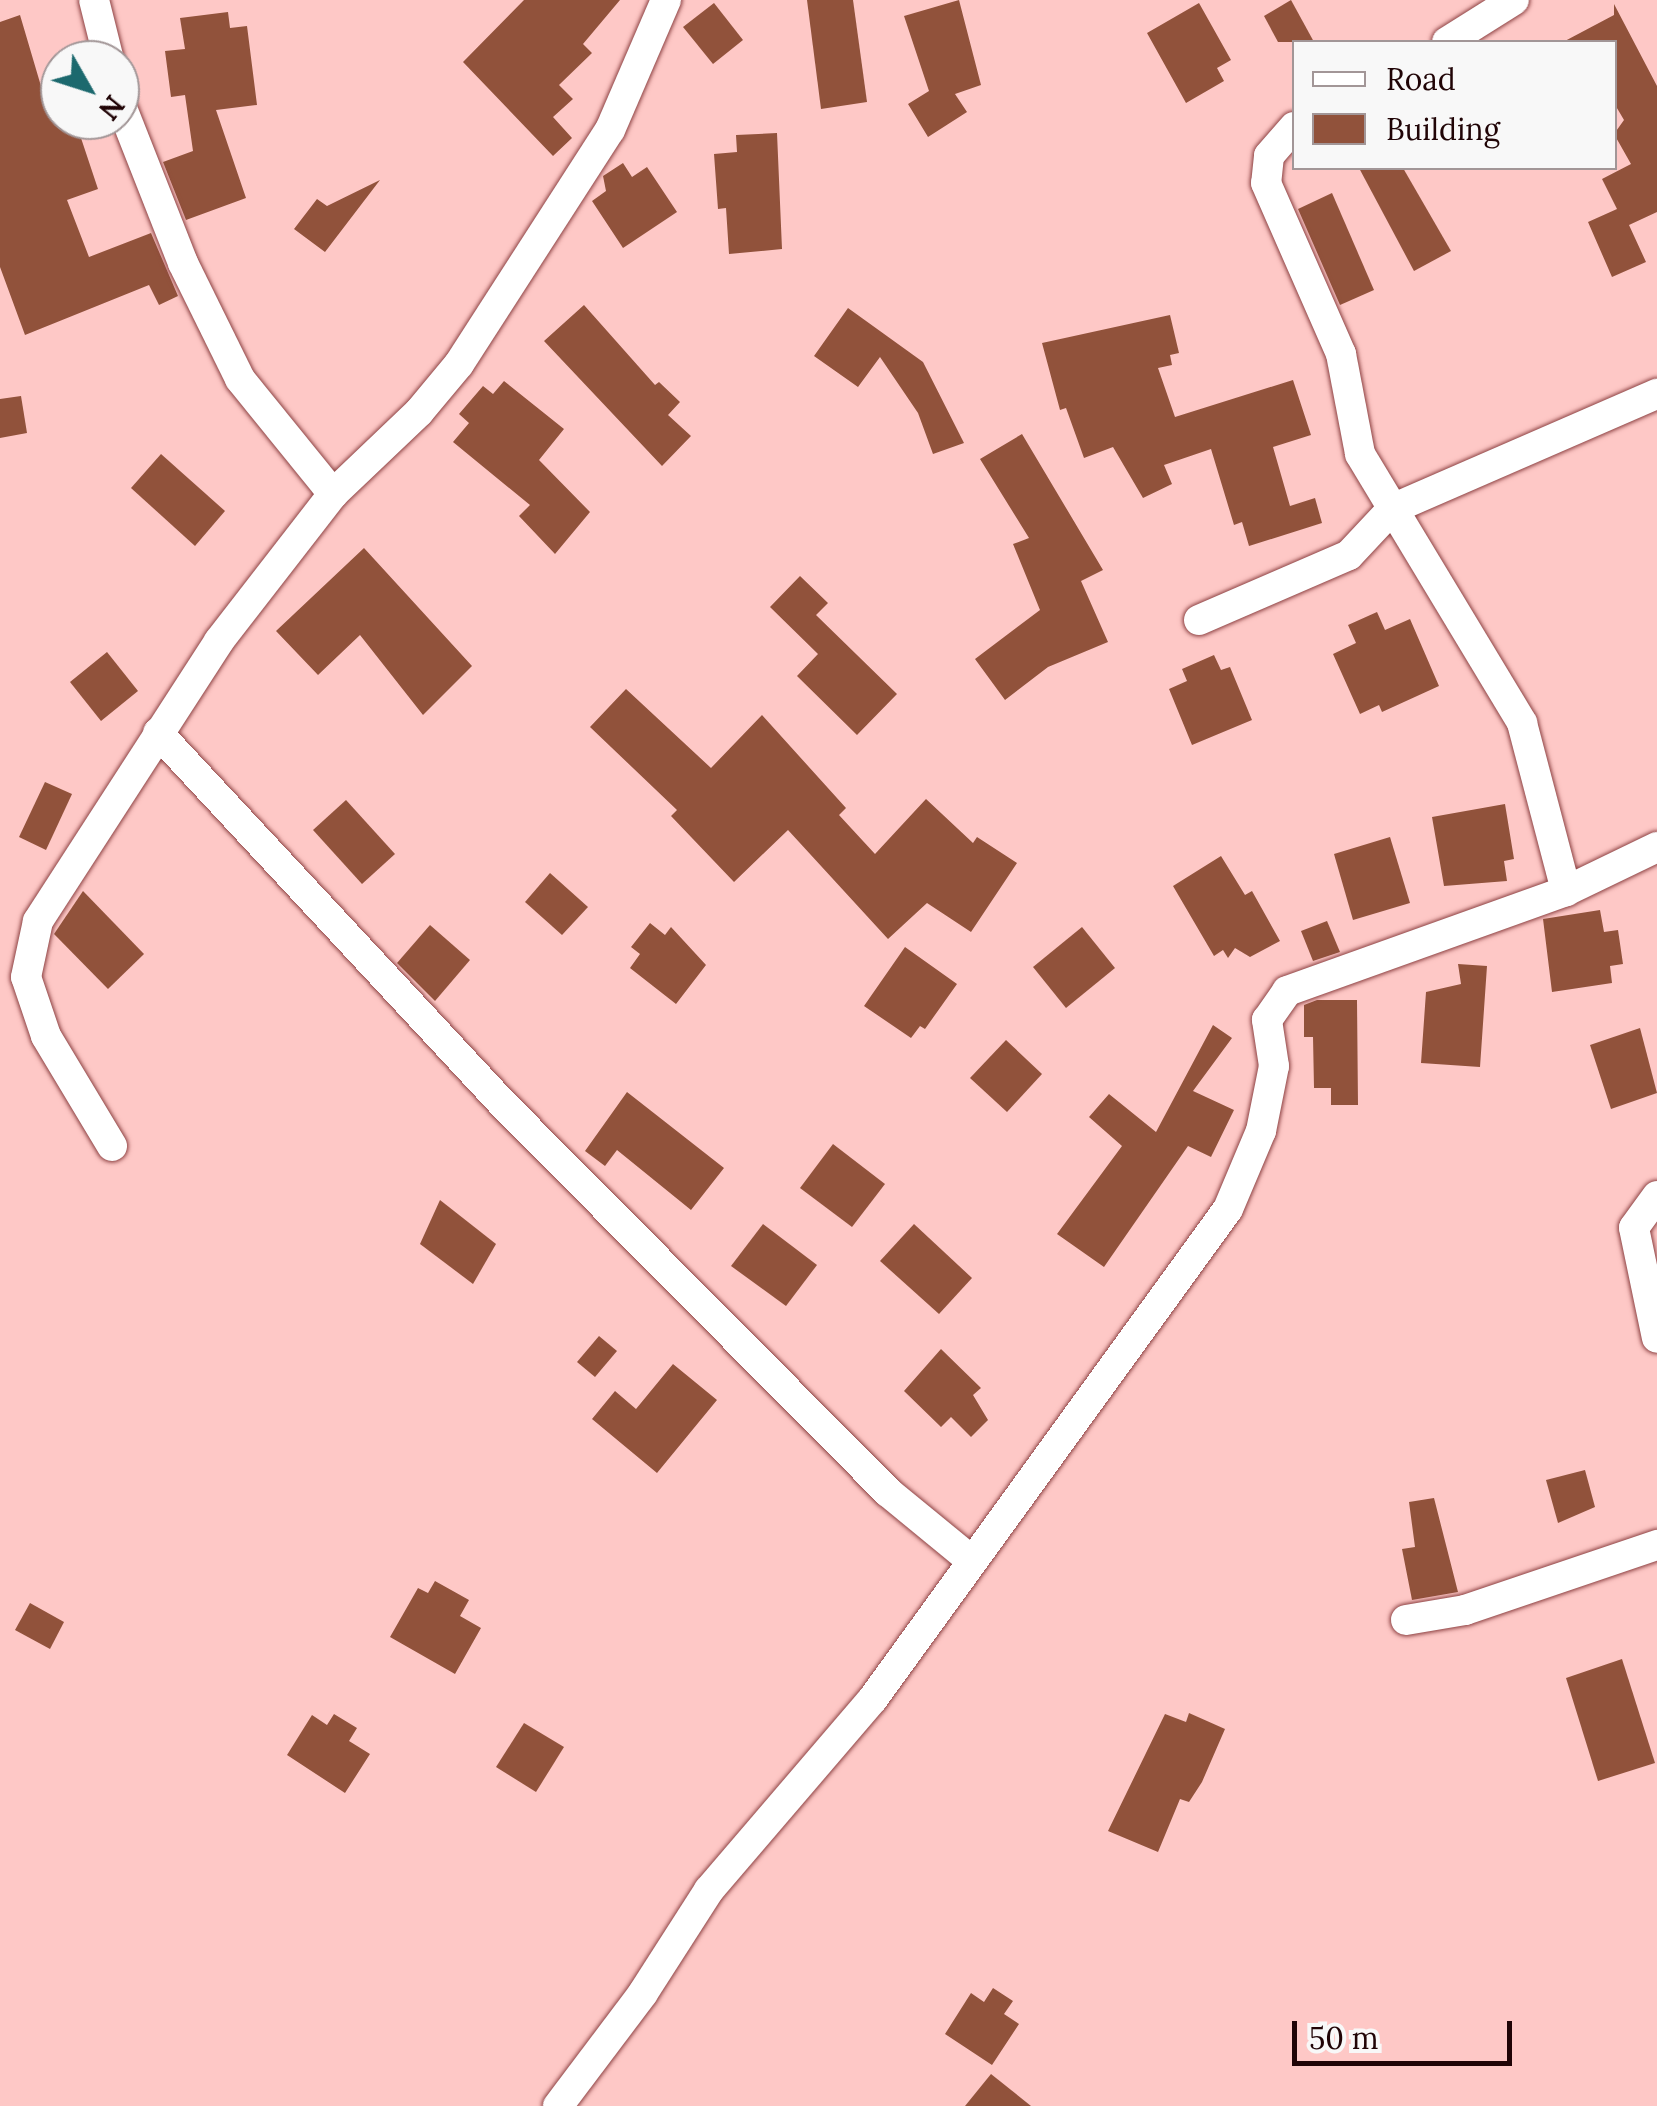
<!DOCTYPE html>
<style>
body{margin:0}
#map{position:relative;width:1657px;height:2106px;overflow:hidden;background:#fec8c6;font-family:Lora,serif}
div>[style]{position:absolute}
.building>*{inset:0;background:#91523b}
.roads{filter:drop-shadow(0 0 2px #8d4243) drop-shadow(0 0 2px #8d4243)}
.minor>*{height:30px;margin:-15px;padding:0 15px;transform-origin:15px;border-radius:15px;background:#fff}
span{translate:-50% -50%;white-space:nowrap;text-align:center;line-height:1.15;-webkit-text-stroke:8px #f8f8f8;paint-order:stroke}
.legend{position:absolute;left:1292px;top:40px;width:325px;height:130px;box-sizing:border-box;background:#f8f8f8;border:2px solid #a29697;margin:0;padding:12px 18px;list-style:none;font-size:30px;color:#200406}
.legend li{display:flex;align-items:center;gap:20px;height:50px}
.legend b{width:50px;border:2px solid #a29697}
.north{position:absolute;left:40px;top:40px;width:100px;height:100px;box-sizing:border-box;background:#f8f8f8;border:2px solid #a29697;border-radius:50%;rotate:129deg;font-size:28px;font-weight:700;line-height:40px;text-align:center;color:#200406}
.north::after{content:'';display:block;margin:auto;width:35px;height:45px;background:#1c696e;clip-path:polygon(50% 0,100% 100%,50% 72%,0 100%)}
.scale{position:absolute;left:1292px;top:2021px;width:220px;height:45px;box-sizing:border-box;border:5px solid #200406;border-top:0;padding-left:12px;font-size:30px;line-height:35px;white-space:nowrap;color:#200406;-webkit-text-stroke:8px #f8f8f8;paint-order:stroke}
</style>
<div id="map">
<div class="building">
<i style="clip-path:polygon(524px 0,620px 0,583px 44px,592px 53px,559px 85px,573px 99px,553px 117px,572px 138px,553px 156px,463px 62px)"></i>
<i style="clip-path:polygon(807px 0,853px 0,867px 102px,821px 109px)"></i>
<i style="clip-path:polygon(959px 0,981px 85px,955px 94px,967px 112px,928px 137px,908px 104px,929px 91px,904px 16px)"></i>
<i style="clip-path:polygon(1291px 0,1314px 42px,1278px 42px,1264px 16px)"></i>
<i style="clip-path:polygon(714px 3px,743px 40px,713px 64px,683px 27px)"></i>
<i style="clip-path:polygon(1199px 3px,1231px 60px,1217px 68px,1224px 81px,1186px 103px,1147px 33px)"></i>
<i style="clip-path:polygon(1614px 4px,1657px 86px,1657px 212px,1629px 225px,1646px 262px,1612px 277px,1588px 222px,1617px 209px,1602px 179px,1631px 164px,1614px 134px,1624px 120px,1614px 103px,1614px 42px,1563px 42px,1614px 15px)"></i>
<i style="clip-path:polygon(228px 12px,230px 28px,247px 26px,257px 105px,216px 110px,246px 198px,186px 220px,163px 162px,193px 151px,185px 95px,171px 97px,165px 51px,185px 49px,180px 18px)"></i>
<i style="clip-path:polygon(20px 15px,51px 120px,75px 120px,98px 189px,67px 200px,89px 257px,151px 233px,178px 296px,159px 305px,149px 285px,25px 335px,0 267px,0 22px)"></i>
<i style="clip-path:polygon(777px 133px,782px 249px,729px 254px,726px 208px,718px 209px,714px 154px,737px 152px,736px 135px)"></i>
<i style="clip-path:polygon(623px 163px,632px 177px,647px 167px,677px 212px,623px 248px,592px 201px,606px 191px,603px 176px)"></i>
<i style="clip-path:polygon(1359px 168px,1403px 168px,1451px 251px,1414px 271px)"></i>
<i style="clip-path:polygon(380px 180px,325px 252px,294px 229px,317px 199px,327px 206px)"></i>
<i style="clip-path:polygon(1332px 193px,1374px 290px,1340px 305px,1298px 209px)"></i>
<i style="clip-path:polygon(584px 305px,655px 385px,659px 382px,680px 402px,668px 415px,691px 436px,662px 466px,544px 341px)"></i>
<i style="clip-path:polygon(848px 308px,923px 362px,964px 443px,933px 454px,918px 413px,880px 357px,858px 387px,814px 356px)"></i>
<i style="clip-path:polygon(1170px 315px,1179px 353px,1170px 355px,1172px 365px,1158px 368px,1175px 417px,1293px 380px,1311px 435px,1273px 447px,1290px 506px,1315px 498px,1322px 523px,1249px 546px,1242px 522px,1234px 525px,1211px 449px,1164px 465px,1172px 484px,1143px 498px,1113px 447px,1084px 458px,1066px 408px,1060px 410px,1042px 343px)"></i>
<i style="clip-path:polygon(504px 381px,564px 429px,539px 460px,590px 512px,555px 554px,519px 516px,530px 505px,453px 442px,469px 423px,459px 414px,483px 386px,493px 394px)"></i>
<i style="clip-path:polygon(21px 396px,27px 433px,0 438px,0 399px)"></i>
<i style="clip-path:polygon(1022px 434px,1103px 570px,1081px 581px,1108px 642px,1048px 667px,1005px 700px,975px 659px,1040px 610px,1013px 544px,1029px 538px,980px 459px)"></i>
<i style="clip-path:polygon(161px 454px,225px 511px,195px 546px,131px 488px)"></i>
<i style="clip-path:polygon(364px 548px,472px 666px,423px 715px,360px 635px,318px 675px,276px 631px)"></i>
<i style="clip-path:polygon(800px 576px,828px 603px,816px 615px,897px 694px,857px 735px,797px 676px,818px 654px,770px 607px)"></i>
<i style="clip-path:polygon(1377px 612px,1385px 630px,1410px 619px,1439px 686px,1382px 712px,1379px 705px,1360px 714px,1333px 654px,1356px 643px,1348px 625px)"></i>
<i style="clip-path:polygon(107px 652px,138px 691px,101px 721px,70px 682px)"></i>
<i style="clip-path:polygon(1214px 655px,1221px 670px,1230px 667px,1252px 720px,1192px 745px,1169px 689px,1187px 681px,1182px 669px)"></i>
<i style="clip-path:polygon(626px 689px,711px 768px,762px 715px,846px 808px,839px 815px,875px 854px,926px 799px,973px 843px,977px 837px,1017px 863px,971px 932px,927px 903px,888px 939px,788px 830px,734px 882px,671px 816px,677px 810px,590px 727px)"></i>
<i style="clip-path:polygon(45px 782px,72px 794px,46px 850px,19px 837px)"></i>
<i style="clip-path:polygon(346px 800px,395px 854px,362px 884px,313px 830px)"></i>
<i style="clip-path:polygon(1505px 804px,1514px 859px,1504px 861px,1507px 881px,1444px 886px,1432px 817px)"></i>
<i style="clip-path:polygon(1390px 837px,1410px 903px,1353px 920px,1334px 854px)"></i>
<i style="clip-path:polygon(1221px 856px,1245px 895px,1252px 891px,1280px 941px,1250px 957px,1235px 948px,1228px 958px,1223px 950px,1214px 956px,1173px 886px)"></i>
<i style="clip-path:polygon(550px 873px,588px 907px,562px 935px,525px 902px)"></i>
<i style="clip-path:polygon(83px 891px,144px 954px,108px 989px,54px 934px)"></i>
<i style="clip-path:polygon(1600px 910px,1604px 932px,1618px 930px,1623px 964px,1610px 966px,1612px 983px,1552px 992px,1543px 919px)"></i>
<i style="clip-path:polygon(1327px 921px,1340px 952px,1313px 961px,1301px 931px)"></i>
<i style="clip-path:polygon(650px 923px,665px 935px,671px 927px,706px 965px,676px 1004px,630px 968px,640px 954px,631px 947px)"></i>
<i style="clip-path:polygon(430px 925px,470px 960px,435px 1001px,397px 963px)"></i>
<i style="clip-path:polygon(1082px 927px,1115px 968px,1066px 1008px,1033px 967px)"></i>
<i style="clip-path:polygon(905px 947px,957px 984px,925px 1029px,920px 1026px,911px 1038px,864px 1006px)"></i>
<i style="clip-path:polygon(1458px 964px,1487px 966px,1480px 1067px,1421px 1063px,1426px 992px,1461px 984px)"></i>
<i style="clip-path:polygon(1317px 1000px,1357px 1000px,1358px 1105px,1331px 1105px,1331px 1088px,1314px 1088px,1313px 1037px,1304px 1037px,1304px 1005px)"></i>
<i style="clip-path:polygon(1213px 1025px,1232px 1038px,1193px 1091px,1234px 1110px,1211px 1157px,1188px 1146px,1104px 1267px,1057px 1234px,1122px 1146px,1089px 1117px,1109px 1094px,1156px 1132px)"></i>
<i style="clip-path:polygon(1640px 1028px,1657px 1093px,1611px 1109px,1590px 1045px)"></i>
<i style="clip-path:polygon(1006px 1040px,1042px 1074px,1007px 1112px,970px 1078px)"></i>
<i style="clip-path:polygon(627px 1092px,724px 1168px,691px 1210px,617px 1150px,605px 1166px,585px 1151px)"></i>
<i style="clip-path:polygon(833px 1144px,885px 1184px,852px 1227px,800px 1188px)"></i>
<i style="clip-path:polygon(440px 1200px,496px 1244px,473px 1284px,420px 1244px)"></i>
<i style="clip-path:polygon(763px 1224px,817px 1265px,786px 1306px,731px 1266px)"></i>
<i style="clip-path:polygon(914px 1224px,972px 1278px,939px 1314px,880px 1261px)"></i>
<i style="clip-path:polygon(599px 1336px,617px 1351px,595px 1377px,577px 1362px)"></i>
<i style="clip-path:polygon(941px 1349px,981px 1388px,973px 1395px,988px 1420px,971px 1437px,951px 1417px,941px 1427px,904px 1391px)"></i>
<i style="clip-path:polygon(673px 1364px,717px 1400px,657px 1473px,592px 1419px,615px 1391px,636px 1409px)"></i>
<i style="clip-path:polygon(1585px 1470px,1595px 1507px,1558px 1523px,1546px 1480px)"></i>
<i style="clip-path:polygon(1434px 1498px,1458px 1592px,1412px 1600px,1402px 1549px,1415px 1547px,1409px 1502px)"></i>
<i style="clip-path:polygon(435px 1581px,469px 1600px,460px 1616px,481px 1628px,455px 1674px,390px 1637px,418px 1588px,428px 1593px)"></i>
<i style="clip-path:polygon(30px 1603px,64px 1622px,50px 1649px,15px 1630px)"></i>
<i style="clip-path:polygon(1622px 1659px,1655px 1763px,1598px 1781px,1566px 1678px)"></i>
<i style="clip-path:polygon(1189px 1713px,1225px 1729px,1202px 1782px,1189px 1802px,1180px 1799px,1158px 1852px,1108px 1831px,1165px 1714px,1186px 1722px)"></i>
<i style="clip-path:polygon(334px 1714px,357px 1728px,349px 1741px,370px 1754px,345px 1793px,287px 1755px,312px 1715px,327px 1725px)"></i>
<i style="clip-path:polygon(524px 1723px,564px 1747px,536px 1792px,496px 1767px)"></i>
<i style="clip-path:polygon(993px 1988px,1013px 2001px,1004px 2014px,1019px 2024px,992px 2065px,945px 2034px,971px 1993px,984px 2002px)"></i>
<i style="clip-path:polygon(991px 2074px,1031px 2106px,965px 2106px)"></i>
</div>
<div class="roads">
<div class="minor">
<i style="left:94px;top:0;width:62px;rotate:76deg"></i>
<i style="left:1447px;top:42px;width:79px;rotate:-32.1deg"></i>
<i style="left:120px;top:103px;width:172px;rotate:68.5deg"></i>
<i style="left:183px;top:263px;width:129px;rotate:63.8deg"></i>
<i style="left:240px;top:379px;width:148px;rotate:51deg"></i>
<i style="left:1294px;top:127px;width:38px;rotate:131deg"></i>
<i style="left:1269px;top:156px;width:27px;rotate:96deg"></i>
<i style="left:1266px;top:183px;width:187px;rotate:66.3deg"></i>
<i style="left:1341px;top:354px;width:102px;rotate:79.2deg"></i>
<i style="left:1360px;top:454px;width:314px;rotate:58.9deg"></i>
<i style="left:1522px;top:723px;width:174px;rotate:75.3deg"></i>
<i style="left:1199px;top:620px;width:163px;rotate:-23.4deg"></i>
<i style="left:1349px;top:555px;width:63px;rotate:-46.9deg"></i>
<i style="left:1392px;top:509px;width:289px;rotate:-23.5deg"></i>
<i style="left:158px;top:733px;width:507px;rotate:47.08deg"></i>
<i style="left:503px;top:1104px;width:547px;rotate:45.22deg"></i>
<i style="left:888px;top:1492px;width:109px;rotate:39.4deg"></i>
<i style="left:112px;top:1146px;width:128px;rotate:-121deg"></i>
<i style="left:46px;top:1036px;width:62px;rotate:-108.7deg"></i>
<i style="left:26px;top:977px;width:57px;rotate:-77.9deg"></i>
<i style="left:38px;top:921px;width:333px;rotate:-57.1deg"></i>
<i style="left:219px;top:641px;width:186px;rotate:-52.2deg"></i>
<i style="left:333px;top:494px;width:119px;rotate:-43.6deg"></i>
<i style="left:419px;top:412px;width:62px;rotate:-50.2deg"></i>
<i style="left:459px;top:364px;width:278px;rotate:-57.2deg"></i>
<i style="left:610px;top:130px;width:142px;rotate:-66.7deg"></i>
<i style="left:1657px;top:1196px;width:39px;rotate:126deg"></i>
<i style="left:1634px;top:1228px;width:112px;rotate:78.2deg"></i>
<i style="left:1406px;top:1620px;width:60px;rotate:-9.6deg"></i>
<i style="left:1465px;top:1610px;width:203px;rotate:-18.7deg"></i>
<i style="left:558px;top:2106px;width:141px;rotate:-53deg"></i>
<i style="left:643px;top:1993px;width:122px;rotate:-57.3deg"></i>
<i style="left:709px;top:1890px;width:250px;rotate:-49.4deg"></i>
<i style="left:872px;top:1700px;width:606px;rotate:-54.06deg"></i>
<i style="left:1228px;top:1209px;width:85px;rotate:-67.1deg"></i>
<i style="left:1261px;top:1131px;width:66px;rotate:-78.7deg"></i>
<i style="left:1274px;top:1066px;width:47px;rotate:-98.7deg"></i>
<i style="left:1267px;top:1020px;width:35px;rotate:-55deg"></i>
<i style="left:1287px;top:991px;width:296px;rotate:-19.7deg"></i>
<i style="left:1566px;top:891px;width:101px;rotate:-25.8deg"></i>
</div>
</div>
<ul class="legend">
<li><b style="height:12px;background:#fff"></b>Road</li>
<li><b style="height:28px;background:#91523b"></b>Building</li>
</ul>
<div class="north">N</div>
<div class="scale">50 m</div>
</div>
